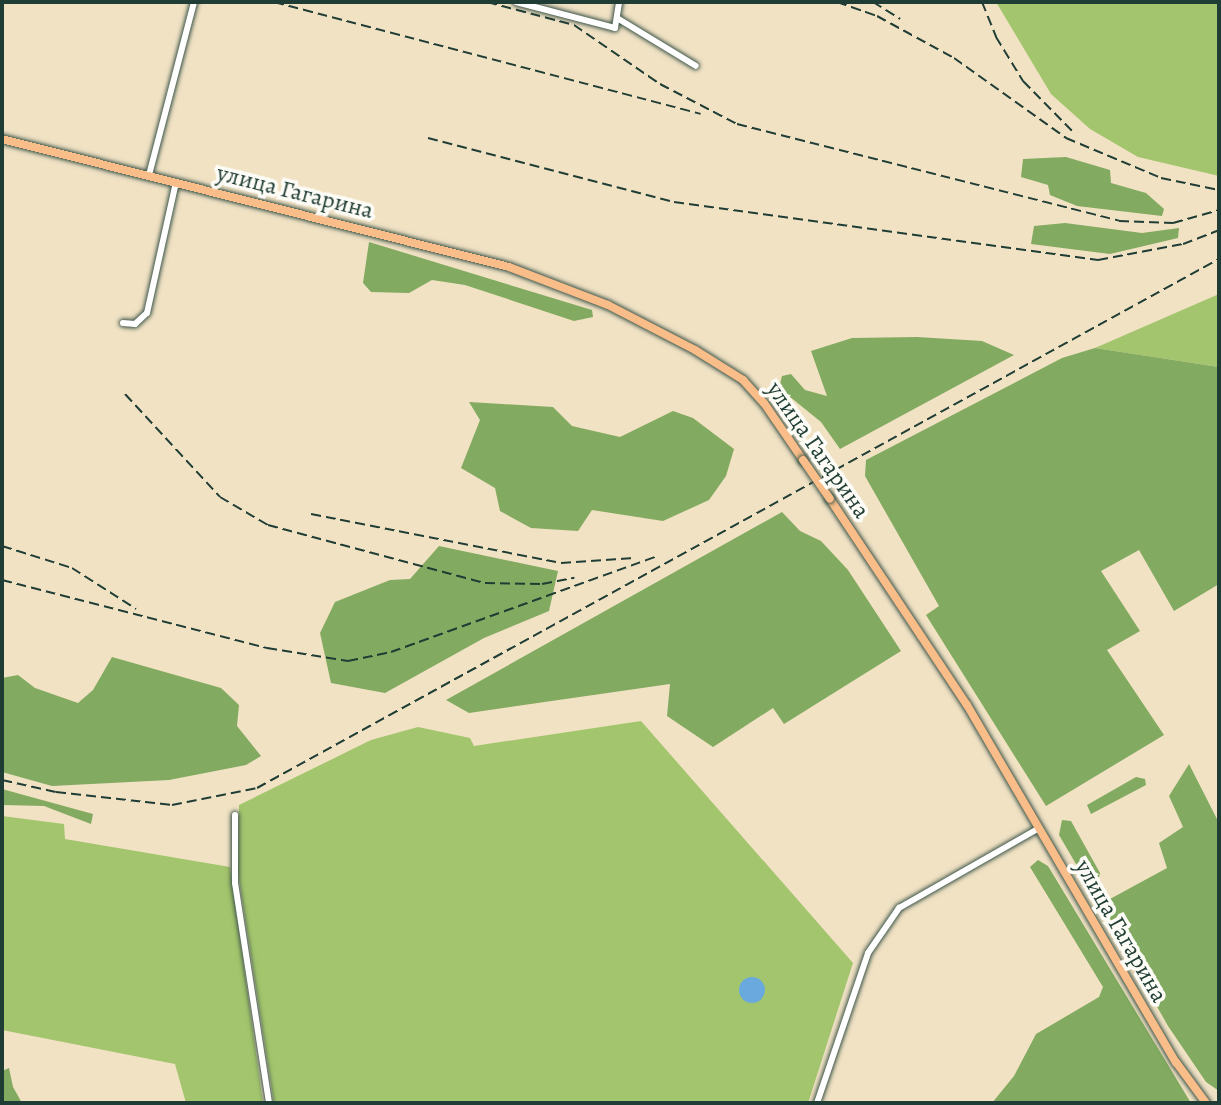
<!DOCTYPE html>
<meta charset="utf-8">
<style>
body{margin:0}
#map{position:relative;width:1221px;height:1105px;overflow:hidden;background:#f1e2c4;font-family:Alegreya,serif}
div>[style]{position:absolute}
.green>*{inset:0;background:#a3c56d}
.forest>*{inset:0;background:#82aa60}
.water>*{inset:0;background:#6aa9dd}
.round{border-radius:50%}
.roads{filter:drop-shadow(0 0 2px #3e564a) drop-shadow(0 0 2px #3e564a)}
.minor>*{height:6px;margin:-3px;padding:0 3px;transform-origin:3px;border-radius:3px;background:#fff}
.major>*{height:8px;margin:-4px;padding:0 4px;transform-origin:4px;border-radius:4px;background:#f8bd88}
.rail>*{height:2px;margin-top:-1px;transform-origin:0;background:repeating-linear-gradient(90deg,#1f3d34 0 10px,transparent 0 15px)}
.bridges{filter:drop-shadow(0 0 2px #3e564a) drop-shadow(0 0 2px #3e564a)}
.major-bridge>*{height:8px;margin:-4px;padding:0 4px;transform-origin:4px;border-radius:4px;background:#f8bd88}
span{translate:-50% -50%;white-space:nowrap;text-align:center;line-height:1.15;-webkit-text-stroke:7px #fdfcf7;paint-order:stroke}
.street-label{font-size:24px;color:#1f3d34}
.frame{position:absolute;inset:0;border:4px solid #1f3d34;pointer-events:none}
</style>
<div id="map">
<div class="green">
<i style="clip-path:polygon(996px 2px,1219px 2px,1219px 176px,1138px 157px,1090px 129px,1051px 94px)"></i>
<i style="clip-path:polygon(1219px 294px,1219px 367px,1095px 348px)"></i>
<i style="clip-path:polygon(641px 721px,853px 963px,808px 1103px,274px 1103px,238px 872px,239px 805px,371px 740px,418px 727px,470px 738px,474px 746px)"></i>
<i style="clip-path:polygon(2px 816px,64px 824px,65px 839px,230px 867px,263px 1103px,186px 1103px,175px 1064px,2px 1030px)"></i>
</div>
<div class="forest">
<i style="clip-path:polygon(1066px 157px,1110px 170px,1111px 183px,1146px 193px,1164px 209px,1162px 216px,1077px 206px,1050px 195px,1048px 185px,1021px 177px,1023px 159px)"></i>
<i style="clip-path:polygon(1065px 223px,1142px 233px,1179px 228px,1178px 238px,1110px 254px,1031px 244px,1034px 226px)"></i>
<i style="clip-path:polygon(369px 242px,592px 310px,593px 317px,574px 321px,465px 285px,432px 280px,409px 293px,371px 292px,363px 283px)"></i>
<i style="clip-path:polygon(917px 337px,982px 341px,1014px 355px,840px 449px,821px 422px,779px 388px,782px 376px,791px 374px,805px 390px,827px 396px,811px 351px,852px 338px)"></i>
<i style="clip-path:polygon(1095px 348px,1219px 367px,1219px 584px,1174px 611px,1139px 550px,1101px 571px,1140px 631px,1107px 650px,1164px 735px,1046px 806px,926px 615px,939px 606px,865px 476px,866px 460px,1062px 358px)"></i>
<i style="clip-path:polygon(469px 402px,553px 407px,572px 426px,620px 437px,673px 411px,693px 418px,734px 449px,726px 476px,709px 500px,663px 521px,592px 510px,578px 531px,531px 528px,500px 511px,495px 488px,461px 468px,480px 420px)"></i>
<i style="clip-path:polygon(782px 512px,800px 531px,821px 541px,848px 570px,901px 651px,784px 724px,773px 708px,713px 747px,667px 716px,670px 684px,469px 713px,446px 700px)"></i>
<i style="clip-path:polygon(439px 546px,558px 571px,549px 611px,484px 638px,385px 693px,331px 683px,320px 633px,335px 602px,390px 580px,410px 579px)"></i>
<i style="clip-path:polygon(112px 657px,221px 688px,239px 705px,237px 726px,261px 756px,246px 765px,169px 780px,52px 786px,2px 772px,2px 678px,18px 675px,35px 688px,78px 703px,93px 690px)"></i>
<i style="clip-path:polygon(1189px 764px,1219px 823px,1219px 1091px,1206px 1082px,1168px 1026px,1105px 915px,1110px 899px,1167px 868px,1159px 843px,1183px 827px,1169px 796px)"></i>
<i style="clip-path:polygon(1136px 777px,1145px 779px,1146px 785px,1091px 814px,1087px 805px)"></i>
<i style="clip-path:polygon(2px 789px,93px 814px,91px 824px,44px 806px,2px 805px)"></i>
<i style="clip-path:polygon(1062px 820px,1071px 821px,1100px 873px,1097px 886px,1090px 888px,1059px 835px)"></i>
<i style="clip-path:polygon(1038px 860px,1048px 866px,1191px 1103px,992px 1103px,1014px 1076px,1036px 1034px,1099px 997px,1103px 987px,1030px 867px)"></i>
<i style="clip-path:polygon(9px 1068px,13px 1087px,22px 1103px,2px 1103px,2px 1071px)"></i>
</div>
<div class="water">
<i class="round" style="left:739px;top:977px;width:26px;height:26px"></i>
</div>
<div class="roads">
<div class="minor">
<i style="left:516px;top:2px;width:102px;rotate:14.7deg"></i>
<i style="left:615px;top:28px;width:26px;rotate:-81deg"></i>
<i style="left:617px;top:18px;width:92px;rotate:31.3deg"></i>
<i style="left:149px;top:175px;width:179px;rotate:-75.4deg"></i>
<i style="left:123px;top:323px;width:12px;rotate:5deg"></i>
<i style="left:135px;top:324px;width:16px;rotate:-43deg"></i>
<i style="left:147px;top:313px;width:134px;rotate:-77.5deg"></i>
<i style="left:235px;top:815px;width:68px;rotate:90deg"></i>
<i style="left:235px;top:883px;width:223px;rotate:81.2deg"></i>
<i style="left:817px;top:1103px;width:158px;rotate:-71.2deg"></i>
<i style="left:868px;top:953px;width:55px;rotate:-55.4deg"></i>
<i style="left:899px;top:908px;width:161px;rotate:-29.7deg"></i>
</div>
<div class="major">
<i style="left:2px;top:139px;width:523px;rotate:14.17deg"></i>
<i style="left:509px;top:267px;width:106px;rotate:21deg"></i>
<i style="left:608px;top:305px;width:98px;rotate:27.3deg"></i>
<i style="left:695px;top:350px;width:57px;rotate:32deg"></i>
<i style="left:743px;top:380px;width:31px;rotate:48deg"></i>
<i style="left:764px;top:403px;width:69px;rotate:55.6deg"></i>
<i style="left:830px;top:499px;width:247px;rotate:56.4deg"></i>
<i style="left:967px;top:705px;width:414px;rotate:59.7deg"></i>
<i style="left:1176px;top:1062px;width:51px;rotate:53.8deg"></i>
</div>
</div>
<div class="rail">
<i style="left:274px;top:2px;width:441px;rotate:14.7deg"></i>
<i style="left:487px;top:2px;width:90px;rotate:14.8deg"></i>
<i style="left:574px;top:25px;width:104px;rotate:34.5deg"></i>
<i style="left:660px;top:84px;width:87px;rotate:27.5deg"></i>
<i style="left:737px;top:124px;width:394px;rotate:14.2deg"></i>
<i style="left:1119px;top:221px;width:54px;rotate:2.1deg"></i>
<i style="left:1173px;top:223px;width:48px;rotate:-15.8deg"></i>
<i style="left:837px;top:2px;width:42px;rotate:19.3deg"></i>
<i style="left:877px;top:16px;width:88px;rotate:28.6deg"></i>
<i style="left:954px;top:58px;width:138px;rotate:35.5deg"></i>
<i style="left:1066px;top:138px;width:103px;rotate:22.8deg"></i>
<i style="left:1161px;top:178px;width:59px;rotate:11.7deg"></i>
<i style="left:873px;top:2px;width:32px;rotate:32deg"></i>
<i style="left:982px;top:2px;width:38px;rotate:68deg"></i>
<i style="left:996px;top:37px;width:52px;rotate:58.5deg"></i>
<i style="left:1023px;top:81px;width:74px;rotate:45.5deg"></i>
<i style="left:428px;top:138px;width:254px;rotate:14.6deg"></i>
<i style="left:674px;top:202px;width:428px;rotate:7.8deg"></i>
<i style="left:1098px;top:260px;width:86px;rotate:-10.7deg"></i>
<i style="left:1183px;top:244px;width:39px;rotate:-21deg"></i>
<i style="left:125px;top:394px;width:140px;rotate:47.3deg"></i>
<i style="left:220px;top:497px;width:56px;rotate:30.3deg"></i>
<i style="left:268px;top:525px;width:225px;rotate:15deg"></i>
<i style="left:485px;top:583px;width:57px;rotate:1deg"></i>
<i style="left:542px;top:584px;width:33px;rotate:-11deg"></i>
<i style="left:311px;top:514px;width:255px;rotate:11.1deg"></i>
<i style="left:561px;top:563px;width:73px;rotate:-3.9deg"></i>
<i style="left:2px;top:546px;width:73px;rotate:17.4deg"></i>
<i style="left:72px;top:568px;width:76px;rotate:32.6deg"></i>
<i style="left:2px;top:580px;width:274px;rotate:14.4deg"></i>
<i style="left:267px;top:648px;width:82px;rotate:9.1deg"></i>
<i style="left:348px;top:661px;width:44px;rotate:-11.8deg"></i>
<i style="left:391px;top:652px;width:283px;rotate:-19.8deg"></i>
<i style="left:2px;top:780px;width:55px;rotate:12.5deg"></i>
<i style="left:56px;top:792px;width:117px;rotate:6.4deg"></i>
<i style="left:172px;top:805px;width:87px;rotate:-11.3deg"></i>
<i style="left:257px;top:788px;width:1098px;rotate:-28.81deg"></i>
</div>
<div class="bridges">
<div class="major-bridge">
<i style="left:803px;top:460px;width:47px;rotate:55.3deg"></i>
</div>
</div>
<div class="street-label">
<span style="left:295px;top:192px;rotate:14deg">улица Гагарина</span>
<span style="left:818px;top:450px;rotate:55deg">улица Гагарина</span>
<span style="left:1121px;top:931px;rotate:60deg">улица Гагарина</span>
</div>
<div class="frame"></div>
</div>
